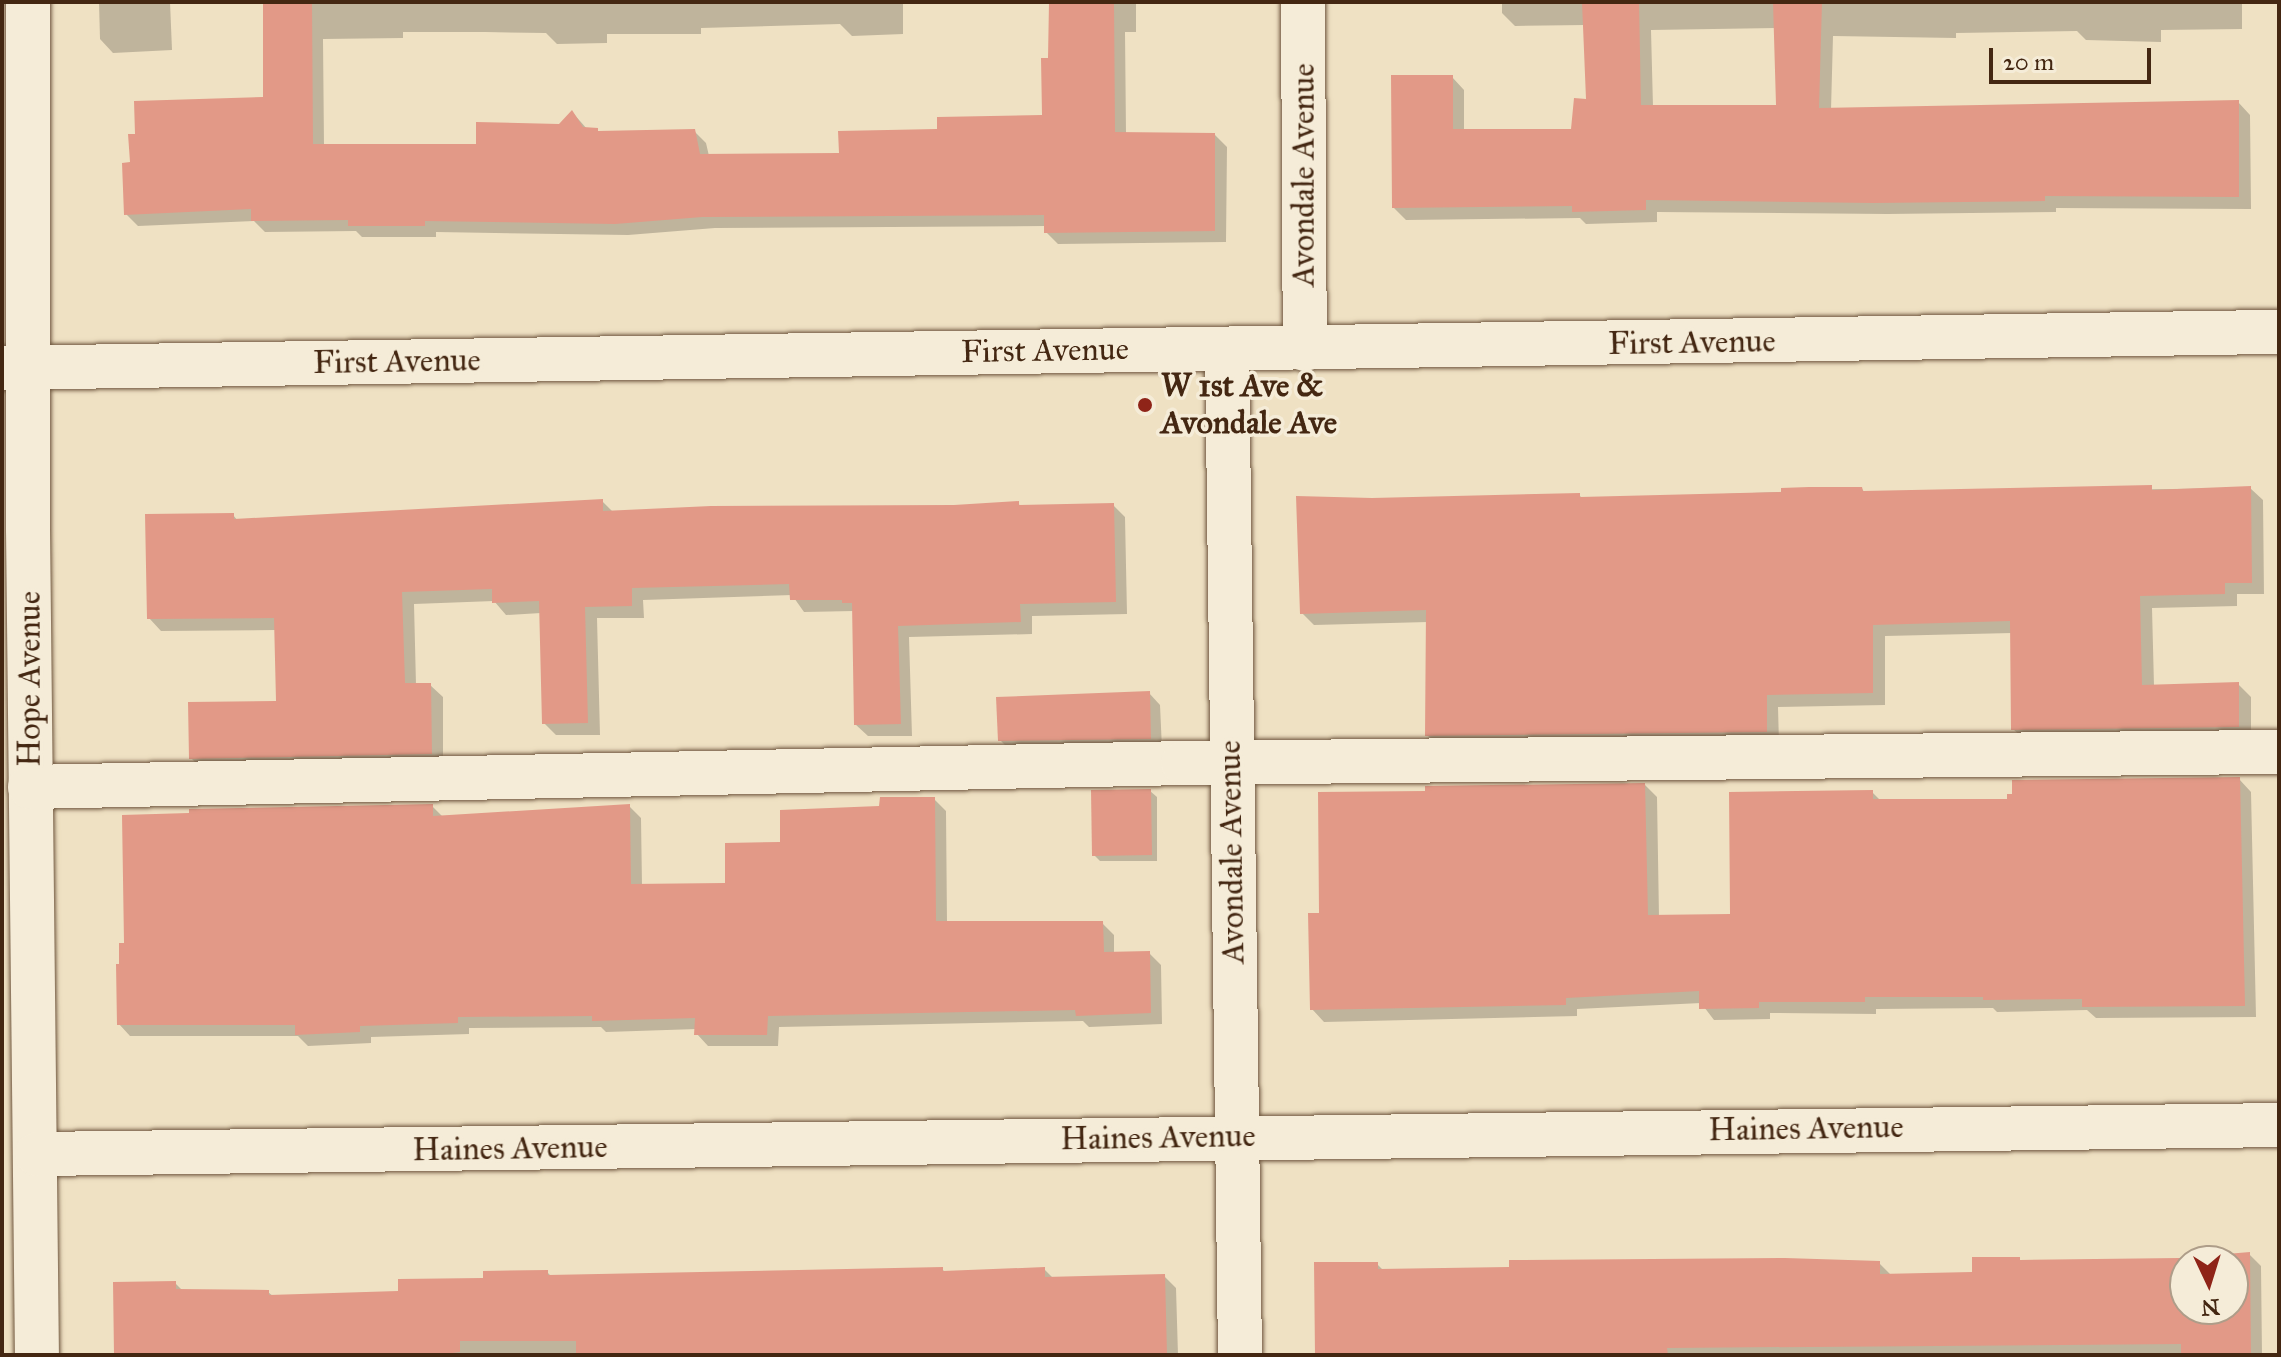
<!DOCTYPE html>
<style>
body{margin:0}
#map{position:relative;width:2281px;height:1357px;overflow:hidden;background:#efe1c3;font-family:"IM FELL Great Primer",serif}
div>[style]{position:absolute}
.shadow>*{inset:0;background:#0003}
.building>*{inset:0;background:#e29987}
.roads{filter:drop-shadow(0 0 2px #6f563e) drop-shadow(0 0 2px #6f563e)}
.minor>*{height:44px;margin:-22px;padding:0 22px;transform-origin:22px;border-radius:22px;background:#f5ecd8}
.dots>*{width:22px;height:22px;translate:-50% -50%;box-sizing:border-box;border:4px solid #f5ecd8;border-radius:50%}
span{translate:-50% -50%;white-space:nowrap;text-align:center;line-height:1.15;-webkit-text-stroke:7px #f5ecd8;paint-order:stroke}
.street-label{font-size:32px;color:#442712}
.poi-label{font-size:32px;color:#442712;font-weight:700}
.left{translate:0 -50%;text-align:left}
.frame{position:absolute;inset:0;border:4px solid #442712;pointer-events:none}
.north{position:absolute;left:2169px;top:1245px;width:80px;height:80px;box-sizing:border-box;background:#f5ecd8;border:2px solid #ae9d89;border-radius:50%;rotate:176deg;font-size:22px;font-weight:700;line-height:32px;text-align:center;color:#442712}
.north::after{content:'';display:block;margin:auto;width:28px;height:36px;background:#8f2418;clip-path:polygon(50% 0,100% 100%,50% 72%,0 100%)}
.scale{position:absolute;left:1989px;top:48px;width:162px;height:36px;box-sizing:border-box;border:4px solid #442712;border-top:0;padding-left:10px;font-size:24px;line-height:28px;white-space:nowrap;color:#442712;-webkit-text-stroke:6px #f5ecd8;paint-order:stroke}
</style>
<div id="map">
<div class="shadow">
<i style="clip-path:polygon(99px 2px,170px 2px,172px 50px,113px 53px,100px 39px)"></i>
<i style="clip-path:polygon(265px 2px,903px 2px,903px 34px,852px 36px,840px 24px,701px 28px,701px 34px,607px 34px,607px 43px,557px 44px,546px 33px,485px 32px,403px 32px,403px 38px,323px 39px,324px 146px,478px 146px,560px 126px,573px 113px,587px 129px,601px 133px,694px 131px,706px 143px,709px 156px,841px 155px,939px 131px,1044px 117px,1050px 60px,1051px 2px,1136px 2px,1136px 32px,1125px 32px,1126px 134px,1215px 135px,1227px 147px,1226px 242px,1058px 244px,1046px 232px,1046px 226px,715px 228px,628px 235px,436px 232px,436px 237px,362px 237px,356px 231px,265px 232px,254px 221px,138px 226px,126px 214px,132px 164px,265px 99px)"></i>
<i style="clip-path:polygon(evenodd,1502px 2px,2242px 2px,2242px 29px,2161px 30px,2161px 42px,2086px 40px,2077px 31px,1956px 33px,1956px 38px,1833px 36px,1831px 110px,2238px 102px,2250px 115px,2251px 209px,2056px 208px,2056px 212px,1887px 214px,1657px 212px,1657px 222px,1586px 224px,1580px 218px,1406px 220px,1394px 208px,1452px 77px,1464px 90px,1464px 131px,1573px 131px,1588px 101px,1585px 25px,1515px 26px,1502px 13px,1502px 2px,1776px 28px,1778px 107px,1653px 107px,1651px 30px,1776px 28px)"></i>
<i style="clip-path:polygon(2250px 488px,2263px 500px,2264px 594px,2237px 594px,2237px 606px,2152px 608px,2154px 686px,2238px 684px,2251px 697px,2251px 739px,2026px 741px,2013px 729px,2012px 633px,1885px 636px,1885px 705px,1778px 707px,1779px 744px,1440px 747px,1427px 735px,1428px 622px,1314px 625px,1302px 613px,1372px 500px,1579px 495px,1583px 499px,1862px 489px,1865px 493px)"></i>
<i style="clip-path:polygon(602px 501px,613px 512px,954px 507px,1018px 503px,1021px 507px,1113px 505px,1125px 517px,1127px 614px,1032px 616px,1032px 634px,909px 637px,912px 736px,868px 736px,855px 724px,854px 611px,804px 612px,792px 595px,643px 600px,644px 618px,597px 618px,600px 735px,556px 735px,544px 723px,541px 613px,506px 615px,494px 601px,414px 604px,416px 685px,430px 685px,443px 697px,443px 765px,203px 770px,191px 758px,278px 703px,276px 630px,161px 631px,149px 618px,233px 515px,238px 521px)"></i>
<i style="clip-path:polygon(1149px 693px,1160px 705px,1162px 749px,1011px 751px,1000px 740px)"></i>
<i style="clip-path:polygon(2239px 779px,2251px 792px,2256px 1017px,2096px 1018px,2087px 1010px,1997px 1012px,1993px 1008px,1876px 1009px,1876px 1014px,1770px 1013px,1770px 1019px,1714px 1020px,1701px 1003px,1577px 1009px,1577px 1016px,1324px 1022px,1312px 1009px,1321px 915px,1645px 785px,1657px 797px,1659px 917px,1732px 916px,1872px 792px,1881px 801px,2009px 801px)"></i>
<i style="clip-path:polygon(1150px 791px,1157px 797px,1157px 861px,1100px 861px,1094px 855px)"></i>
<i style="clip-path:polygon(934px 799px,946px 811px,947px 923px,1102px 923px,1114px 935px,1114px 954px,1149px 953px,1161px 965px,1162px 1024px,1089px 1027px,1083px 1021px,779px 1027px,778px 1046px,708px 1046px,697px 1034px,697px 1029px,606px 1032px,601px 1027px,469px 1028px,469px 1034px,371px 1037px,371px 1043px,308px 1046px,298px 1036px,130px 1036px,119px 1024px,432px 806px,444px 818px,629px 806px,641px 818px,642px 886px,727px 885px,783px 844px,881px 808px)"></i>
<i style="clip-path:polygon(evenodd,2249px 1254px,2261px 1266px,2262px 1355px,1317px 1355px,1377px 1264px,1384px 1271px,1879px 1263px,1892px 1276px,1974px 1274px,2022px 1262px,2179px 1260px,2249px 1254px,2185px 1261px,2233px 1261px,2233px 1309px,2185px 1309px,2185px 1261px)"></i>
<i style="clip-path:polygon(942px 1269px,946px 1273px,1044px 1269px,1054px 1279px,1164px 1276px,1176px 1288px,1178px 1355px,116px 1355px,175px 1283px,183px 1291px,268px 1292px,274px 1297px,400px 1292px,547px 1272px,552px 1277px)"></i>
</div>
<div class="building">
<i style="clip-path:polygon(263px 2px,312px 2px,313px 144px,476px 144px,476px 122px,559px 124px,572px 110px,583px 127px,598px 128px,598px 131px,695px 129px,700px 154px,839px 153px,838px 131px,937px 129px,937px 117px,1042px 115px,1041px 58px,1048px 58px,1049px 2px,1114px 2px,1115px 132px,1215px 133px,1215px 231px,1044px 233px,1044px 215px,702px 217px,615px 224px,425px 221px,425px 226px,348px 226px,348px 220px,251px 221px,251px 209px,124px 215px,122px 163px,130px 162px,128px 134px,135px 134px,134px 101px,263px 97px)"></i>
<i style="clip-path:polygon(1582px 2px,1639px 2px,1641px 105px,1776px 105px,1773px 2px,1822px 2px,1819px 108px,2239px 100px,2239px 197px,2045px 196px,2045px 201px,1873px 203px,1646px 200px,1646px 210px,1572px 212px,1572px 206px,1392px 208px,1391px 75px,1453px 75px,1453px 129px,1571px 129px,1574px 98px,1586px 99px)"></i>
<i style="clip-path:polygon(2152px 485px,2152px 490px,2251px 486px,2252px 583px,2225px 583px,2225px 594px,2140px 596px,2142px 685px,2239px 682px,2239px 727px,2011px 730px,2010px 621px,1873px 625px,1873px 693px,1767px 695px,1767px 732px,1425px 736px,1426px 610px,1300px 614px,1296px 496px,1372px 498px,1580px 493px,1580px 497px,1781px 492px,1781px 488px,1809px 487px,1862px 487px,1863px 491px)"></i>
<i style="clip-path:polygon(603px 499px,603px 511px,711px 506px,954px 505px,1019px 501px,1019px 505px,1114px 503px,1116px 602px,1020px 604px,1021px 622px,898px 626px,901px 724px,854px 725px,852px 603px,842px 603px,842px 600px,790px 600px,789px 584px,632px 588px,632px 606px,585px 607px,588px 723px,542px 724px,539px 601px,492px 603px,492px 589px,402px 592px,405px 683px,431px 683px,432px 754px,189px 759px,188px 702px,276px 701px,274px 618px,147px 619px,145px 514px,234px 513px,234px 519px)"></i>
<i style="clip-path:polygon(1150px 691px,1151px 739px,998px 741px,996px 697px)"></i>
<i style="clip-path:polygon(2240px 777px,2245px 1006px,2082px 1007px,2082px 999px,1983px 1000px,1983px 997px,1865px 997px,1865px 1002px,1759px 1002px,1759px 1008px,1699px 1009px,1699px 991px,1566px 998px,1566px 1005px,1310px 1010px,1308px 913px,1319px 913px,1318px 792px,1425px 791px,1425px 786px,1645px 783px,1648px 915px,1730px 914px,1729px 792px,1873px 790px,1873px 799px,2007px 799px,2007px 794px,2012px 794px,2012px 780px)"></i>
<i style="clip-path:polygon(1151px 789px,1152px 855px,1092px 856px,1091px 790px)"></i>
<i style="clip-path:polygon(880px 797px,935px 797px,936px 921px,1103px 921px,1104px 952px,1150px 951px,1151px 1013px,1076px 1016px,1075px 1010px,768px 1016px,767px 1035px,694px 1035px,695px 1018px,592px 1021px,592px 1016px,458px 1017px,458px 1023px,360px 1026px,360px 1032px,295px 1035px,295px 1025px,117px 1025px,116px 964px,119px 964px,119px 943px,124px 943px,122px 815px,189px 813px,189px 809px,433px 804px,433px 816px,630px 804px,631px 884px,725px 883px,725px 843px,780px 842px,780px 810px,879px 806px)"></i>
<i style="clip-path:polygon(evenodd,2250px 1252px,2251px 1355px,2181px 1355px,2181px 1344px,1667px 1348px,1668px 1355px,1315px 1355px,1314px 1262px,1378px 1262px,1378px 1269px,1509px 1267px,1509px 1260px,1785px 1258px,1880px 1261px,1880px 1274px,1972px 1272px,1972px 1257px,2020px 1257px,2020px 1260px,2179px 1258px,2250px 1252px,2185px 1261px,2233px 1261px,2233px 1309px,2185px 1309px,2185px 1261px)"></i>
<i style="clip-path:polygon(943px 1267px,943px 1271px,1045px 1267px,1045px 1277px,1165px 1274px,1167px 1355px,576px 1355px,576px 1341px,460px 1341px,460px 1352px,438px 1355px,114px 1355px,113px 1282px,176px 1281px,176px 1289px,269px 1290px,269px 1295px,398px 1291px,398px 1279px,483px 1278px,483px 1271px,548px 1270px,548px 1275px)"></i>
</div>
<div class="roads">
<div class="minor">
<i style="left:28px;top:2px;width:527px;rotate:90deg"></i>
<i style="left:28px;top:529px;width:826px;rotate:89.38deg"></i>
<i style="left:1303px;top:2px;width:347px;rotate:89.7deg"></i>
<i style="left:1227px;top:350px;width:1005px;rotate:89.26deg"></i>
<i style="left:2px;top:368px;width:2277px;rotate:-0.91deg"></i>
<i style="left:30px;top:787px;width:1153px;rotate:-1.19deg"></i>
<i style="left:1183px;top:763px;width:1096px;rotate:-0.58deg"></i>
<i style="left:37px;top:1154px;width:2242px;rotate:-0.74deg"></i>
</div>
</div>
<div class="dots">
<i style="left:1145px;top:405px;background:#8f2418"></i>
</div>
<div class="street-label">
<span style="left:1304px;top:175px;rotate:-90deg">Avondale Avenue</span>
<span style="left:1692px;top:343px;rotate:-1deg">First Avenue</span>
<span style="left:1045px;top:351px;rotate:-1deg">First Avenue</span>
<span style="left:397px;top:362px;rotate:-1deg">First Avenue</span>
<span style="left:30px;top:679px;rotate:-90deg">Hope Avenue</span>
<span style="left:1232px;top:852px;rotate:-91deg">Avondale Avenue</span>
<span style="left:1806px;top:1129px;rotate:-1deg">Haines Avenue</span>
<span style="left:1158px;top:1138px;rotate:-1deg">Haines Avenue</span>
<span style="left:510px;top:1149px;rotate:-1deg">Haines Avenue</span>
</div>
<div class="poi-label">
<span class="left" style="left:1161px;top:405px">W 1st Ave &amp;<br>Avondale Ave</span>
</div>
<div class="frame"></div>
<div class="north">N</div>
<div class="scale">20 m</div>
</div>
